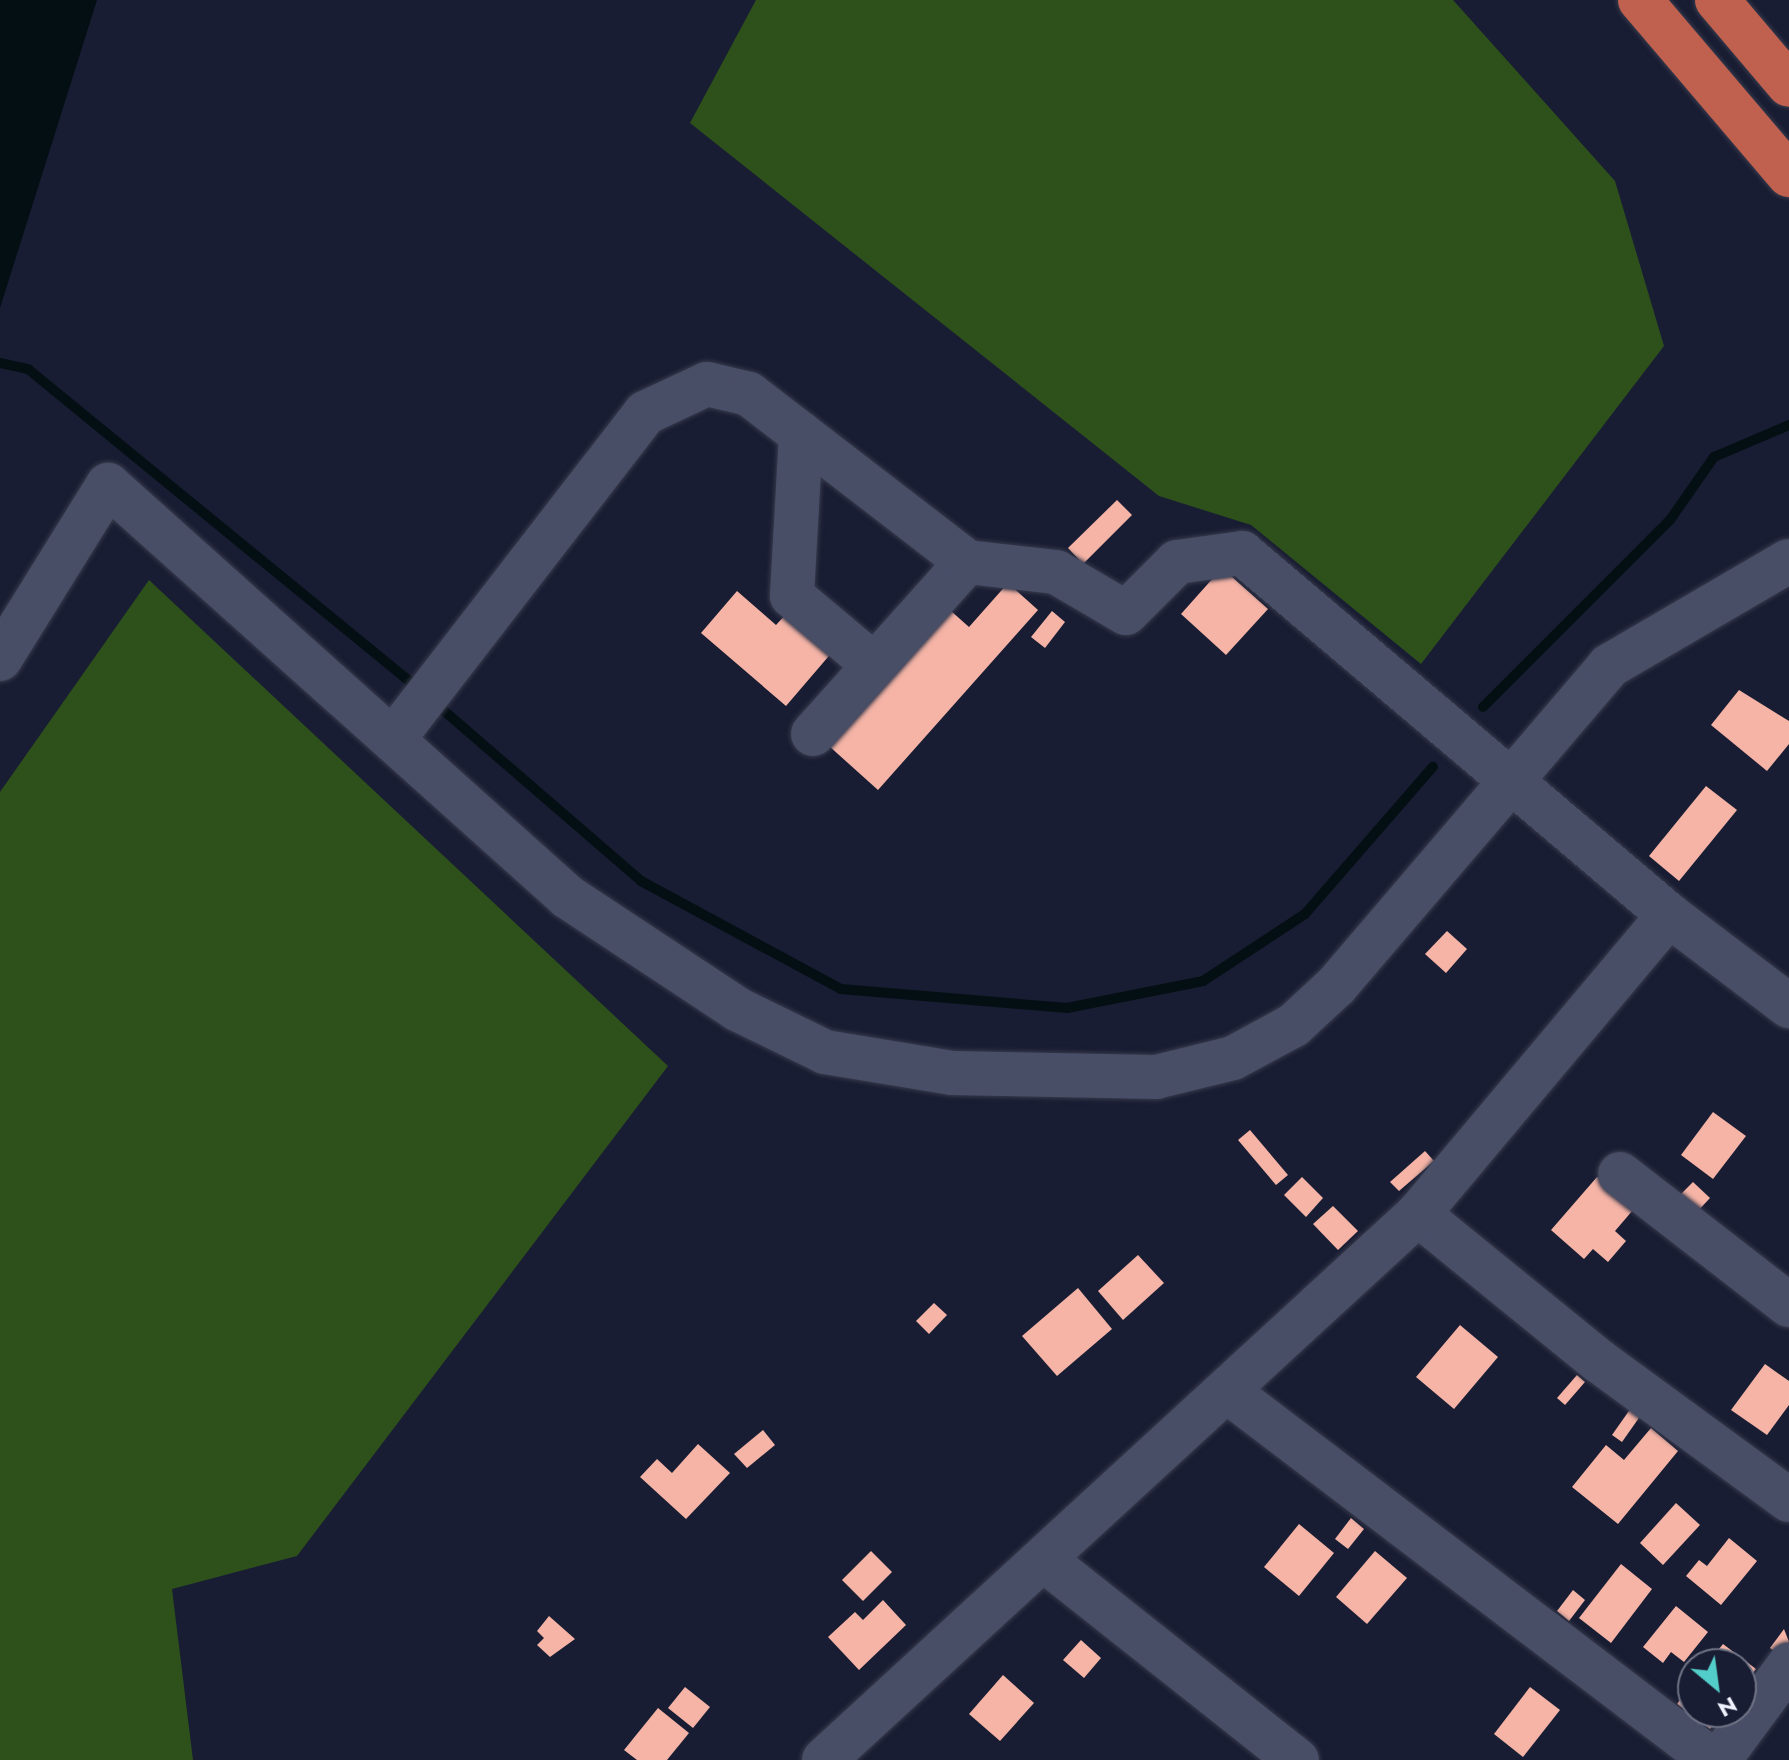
<!DOCTYPE html>
<style>
body{margin:0}
#map{position:relative;width:1789px;height:1760px;overflow:hidden;background:#191d33;font-family:Jost,sans-serif}
div>[style]{position:absolute}
.green>*{inset:0;background:#2e501b}
.water>*{inset:0;background:#040f13}
.stream>*{height:10px;margin:-5px;padding:0 5px;transform-origin:5px;border-radius:5px;background:#040f13}
.building>*{inset:0;background:#f5b4a6}
.roads{filter:drop-shadow(0 0 2px #383a4c) drop-shadow(0 0 2px #383a4c)}
.minor>*{height:44px;margin:-22px;padding:0 22px;transform-origin:22px;border-radius:22px;background:#494e67}
.highway>*{height:44px;margin:-22px;padding:0 22px;transform-origin:22px;border-radius:22px;background:#bf614e}
span{translate:-50% -50%;white-space:nowrap;text-align:center;line-height:1.15;-webkit-text-stroke:8px #191d33;paint-order:stroke}
.north{position:absolute;left:1677px;top:1648px;width:80px;height:80px;box-sizing:border-box;background:#191d33;border:2px solid #6f7284;border-radius:50%;rotate:151deg;font-size:22px;font-weight:700;line-height:32px;text-align:center;color:#eff2fe}
.north::after{content:'';display:block;margin:auto;width:28px;height:36px;background:#53cdc9;clip-path:polygon(50% 0,100% 100%,50% 72%,0 100%)}
</style>
<div id="map">
<div class="green">
<i style="clip-path:polygon(756px 0,1453px 0,1615px 181px,1664px 346px,1421px 664px,1251px 525px,1159px 496px,690px 123px)"></i>
<i style="clip-path:polygon(149px 580px,668px 1066px,297px 1556px,172px 1589px,193px 1760px,0 1760px,0 792px)"></i>
</div>
<div class="water">
<i style="clip-path:polygon(0 0,97px 0,0 308px)"></i>
</div>
<div class="stream">
<i style="left:0;top:363px;width:29px;rotate:12deg"></i>
<i style="left:28px;top:369px;width:507px;rotate:39.31deg"></i>
<i style="left:435px;top:703px;width:272px;rotate:40.8deg"></i>
<i style="left:641px;top:881px;width:227px;rotate:28.4deg"></i>
<i style="left:841px;top:989px;width:227px;rotate:4.8deg"></i>
<i style="left:1067px;top:1008px;width:139px;rotate:-11.2deg"></i>
<i style="left:1203px;top:981px;width:122px;rotate:-33.3deg"></i>
<i style="left:1305px;top:914px;width:195px;rotate:-49deg"></i>
<i style="left:1483px;top:707px;width:264px;rotate:-45deg"></i>
<i style="left:1670px;top:520px;width:77px;rotate:-55.1deg"></i>
<i style="left:1714px;top:457px;width:82px;rotate:-23.1deg"></i>
</div>
<div class="building">
<i style="clip-path:polygon(1117px 500px,1132px 515px,1083px 564px,1068px 548px)"></i>
<i style="clip-path:polygon(1222px 568px,1268px 609px,1226px 655px,1181px 614px)"></i>
<i style="clip-path:polygon(1008px 583px,1038px 610px,878px 790px,829px 746px,951px 611px,969px 627px)"></i>
<i style="clip-path:polygon(737px 591px,776px 625px,788px 612px,834px 650px,786px 706px,701px 633px)"></i>
<i style="clip-path:polygon(1052px 611px,1065px 622px,1045px 648px,1031px 637px)"></i>
<i style="clip-path:polygon(1739px 690px,1789px 721px,1789px 744px,1767px 771px,1711px 725px)"></i>
<i style="clip-path:polygon(1706px 786px,1737px 810px,1679px 881px,1649px 856px)"></i>
<i style="clip-path:polygon(1447px 931px,1467px 949px,1446px 973px,1425px 954px)"></i>
<i style="clip-path:polygon(1713px 1112px,1746px 1136px,1713px 1179px,1681px 1155px)"></i>
<i style="clip-path:polygon(1250px 1130px,1288px 1175px,1276px 1185px,1238px 1140px)"></i>
<i style="clip-path:polygon(1425px 1151px,1434px 1161px,1399px 1191px,1390px 1182px)"></i>
<i style="clip-path:polygon(1302px 1177px,1323px 1198px,1306px 1217px,1284px 1195px)"></i>
<i style="clip-path:polygon(1597px 1177px,1639px 1203px,1615px 1231px,1626px 1241px,1608px 1262px,1593px 1249px,1584px 1259px,1551px 1230px)"></i>
<i style="clip-path:polygon(1693px 1182px,1710px 1198px,1696px 1213px,1679px 1196px)"></i>
<i style="clip-path:polygon(1333px 1206px,1358px 1231px,1338px 1250px,1313px 1224px)"></i>
<i style="clip-path:polygon(1138px 1255px,1164px 1283px,1123px 1320px,1098px 1291px)"></i>
<i style="clip-path:polygon(1078px 1288px,1112px 1329px,1057px 1376px,1022px 1336px)"></i>
<i style="clip-path:polygon(934px 1303px,947px 1315px,929px 1334px,916px 1321px)"></i>
<i style="clip-path:polygon(1460px 1325px,1498px 1357px,1454px 1409px,1416px 1377px)"></i>
<i style="clip-path:polygon(1765px 1364px,1789px 1381px,1789px 1405px,1767px 1435px,1731px 1410px)"></i>
<i style="clip-path:polygon(1577px 1375px,1585px 1382px,1565px 1405px,1557px 1398px)"></i>
<i style="clip-path:polygon(1631px 1408px,1641px 1415px,1622px 1442px,1612px 1435px)"></i>
<i style="clip-path:polygon(1651px 1428px,1678px 1451px,1618px 1524px,1572px 1487px,1606px 1445px,1624px 1460px)"></i>
<i style="clip-path:polygon(763px 1430px,775px 1445px,747px 1468px,734px 1454px)"></i>
<i style="clip-path:polygon(698px 1444px,730px 1473px,686px 1519px,640px 1477px,657px 1459px,672px 1473px)"></i>
<i style="clip-path:polygon(1676px 1503px,1700px 1525px,1663px 1565px,1640px 1543px)"></i>
<i style="clip-path:polygon(1351px 1518px,1364px 1529px,1348px 1549px,1335px 1539px)"></i>
<i style="clip-path:polygon(1299px 1524px,1334px 1553px,1299px 1596px,1264px 1567px)"></i>
<i style="clip-path:polygon(1729px 1538px,1757px 1561px,1721px 1605px,1686px 1576px,1699px 1560px,1707px 1566px)"></i>
<i style="clip-path:polygon(871px 1551px,892px 1572px,863px 1601px,842px 1580px)"></i>
<i style="clip-path:polygon(1375px 1551px,1407px 1578px,1367px 1624px,1336px 1597px)"></i>
<i style="clip-path:polygon(1621px 1564px,1652px 1589px,1611px 1643px,1579px 1618px)"></i>
<i style="clip-path:polygon(1573px 1590px,1585px 1600px,1569px 1621px,1557px 1611px)"></i>
<i style="clip-path:polygon(883px 1600px,906px 1625px,859px 1670px,828px 1637px,855px 1612px,863px 1620px)"></i>
<i style="clip-path:polygon(1676px 1606px,1708px 1632px,1684px 1662px,1671px 1652px,1663px 1663px,1643px 1647px)"></i>
<i style="clip-path:polygon(549px 1616px,575px 1639px,550px 1657px,537px 1645px,544px 1638px,537px 1631px)"></i>
<i style="clip-path:polygon(1784px 1629px,1789px 1642px,1779px 1655px,1770px 1648px)"></i>
<i style="clip-path:polygon(1081px 1640px,1101px 1658px,1084px 1678px,1063px 1660px)"></i>
<i style="clip-path:polygon(1723px 1644px,1756px 1669px,1741px 1688px,1741px 1664px,1707px 1664px)"></i>
<i style="clip-path:polygon(1003px 1675px,1034px 1703px,1000px 1741px,969px 1714px)"></i>
<i style="clip-path:polygon(1693px 1683px,1693px 1712px,1723px 1712px,1710px 1729px,1677px 1704px)"></i>
<i style="clip-path:polygon(685px 1687px,710px 1707px,693px 1728px,668px 1708px)"></i>
<i style="clip-path:polygon(1530px 1687px,1560px 1710px,1523px 1757px,1494px 1734px)"></i>
<i style="clip-path:polygon(658px 1708px,689px 1733px,667px 1760px,637px 1760px,624px 1750px)"></i>
</div>
<div class="roads">
<div class="minor">
<i style="left:801px;top:434px;width:162px;rotate:93.2deg"></i>
<i style="left:792px;top:596px;width:107px;rotate:40.1deg"></i>
<i style="left:0;top:659px;width:205px;rotate:-58.2deg"></i>
<i style="left:108px;top:485px;width:618px;rotate:41.85deg"></i>
<i style="left:568px;top:897px;width:203px;rotate:33.5deg"></i>
<i style="left:737px;top:1009px;width:98px;rotate:26deg"></i>
<i style="left:825px;top:1052px;width:129px;rotate:9.4deg"></i>
<i style="left:952px;top:1073px;width:204px;rotate:1.1deg"></i>
<i style="left:1156px;top:1077px;width:79px;rotate:-13.9deg"></i>
<i style="left:1233px;top:1058px;width:69px;rotate:-28.4deg"></i>
<i style="left:1294px;top:1025px;width:57px;rotate:-42.9deg"></i>
<i style="left:1336px;top:986px;width:421px;rotate:-49.5deg"></i>
<i style="left:1609px;top:666px;width:208px;rotate:-30.3deg"></i>
<i style="left:813px;top:734px;width:231px;rotate:-48.2deg"></i>
<i style="left:394px;top:738px;width:411px;rotate:-52.3deg"></i>
<i style="left:645px;top:413px;width:68px;rotate:-25.1deg"></i>
<i style="left:707px;top:384px;width:43px;rotate:13.4deg"></i>
<i style="left:749px;top:394px;width:275px;rotate:37.6deg"></i>
<i style="left:967px;top:562px;width:90px;rotate:6.4deg"></i>
<i style="left:1056px;top:572px;width:81px;rotate:30.4deg"></i>
<i style="left:1126px;top:613px;width:72px;rotate:-45deg"></i>
<i style="left:1177px;top:562px;width:66px;rotate:-7.9deg"></i>
<i style="left:1242px;top:553px;width:560px;rotate:40.29deg"></i>
<i style="left:1669px;top:915px;width:151px;rotate:37.2deg"></i>
<i style="left:1620px;top:1174px;width:214px;rotate:37.8deg"></i>
<i style="left:1418px;top:1214px;width:233px;rotate:39.1deg"></i>
<i style="left:1599px;top:1361px;width:235px;rotate:36.2deg"></i>
<i style="left:1227px;top:1391px;width:609px;rotate:37.26deg"></i>
<i style="left:1043px;top:1559px;width:324px;rotate:38.4deg"></i>
<i style="left:824px;top:1760px;width:807px;rotate:-42.59deg"></i>
<i style="left:1418px;top:1214px;width:390px;rotate:-50deg"></i>
<i style="left:1719px;top:1760px;width:118px;rotate:-53.6deg"></i>
</div>
<div class="highway">
<i style="left:1640px;top:0;width:230px;rotate:49.6deg"></i>
<i style="left:1717px;top:0;width:111px;rotate:49.7deg"></i>
</div>
</div>
<div class="north">N</div>
</div>
